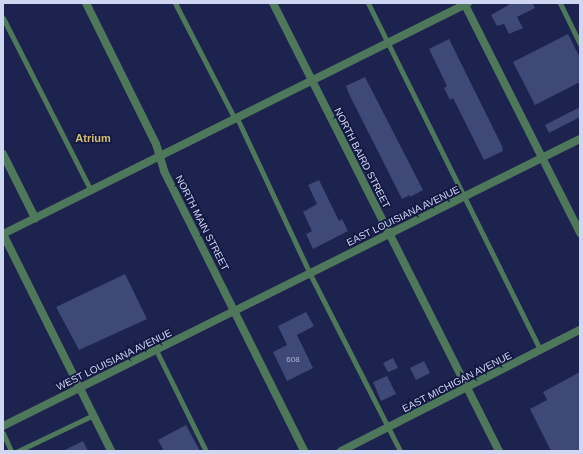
<!DOCTYPE html>
<style>
body{margin:0}
#map{position:relative;width:583px;height:454px;overflow:hidden;background:#1b234e;font-family:Arial,sans-serif}
div>[style]{position:absolute}
.building>*{inset:0;background:#3e4977}
.service>*{height:5px;margin:-2.5px;padding:0 2.5px;transform-origin:2.5px;border-radius:2.5px;background:#4f775a}
.minor>*{height:8px;margin:-4px;padding:0 4px;transform-origin:4px;border-radius:4px;background:#4f775a}
.tertiary>*{height:8px;margin:-4px;padding:0 4px;transform-origin:4px;border-radius:4px;background:#4f775a}
span{translate:-50% -50%;white-space:nowrap;text-align:center;line-height:1.15;-webkit-text-stroke:3.5px #131943;paint-order:stroke}
.number-label{font-size:8px;color:#aab3d3}
.number-label span{-webkit-text-stroke-width:0}
.street-label{font-size:10px;color:#ced6f2}
.neighbourhood-label{font-size:11px;color:#d6be71;font-weight:700}
.frame{position:absolute;inset:0;border:4px solid #ced6f2;pointer-events:none}
</style>
<div id="map">
<div class="building">
<i style="clip-path:polygon(512px 3px,532px 3px,535px 8px,517px 17px,523px 28px,509px 34px,504px 24px,497px 26px,491px 15px)"></i>
<i style="clip-path:polygon(568px 34px,580px 58px,580px 82px,535px 105px,513px 62px)"></i>
<i style="clip-path:polygon(449px 39px,502px 146px,503px 151px,484px 160px,453px 98px,450px 100px,444px 88px,447px 86px,429px 49px)"></i>
<i style="clip-path:polygon(365px 77px,423px 190px,410px 197px,410px 195px,402px 199px,349px 94px,346px 86px)"></i>
<i style="clip-path:polygon(580px 107px,580px 117px,549px 133px,545px 125px)"></i>
<i style="clip-path:polygon(319px 180px,339px 221px,342px 219px,348px 231px,313px 249px,306px 234px,312px 231px,303px 212px,317px 204px,308px 185px)"></i>
<i style="clip-path:polygon(125px 274px,147px 319px,79px 350px,56px 307px)"></i>
<i style="clip-path:polygon(306px 312px,314px 326px,297px 335px,313px 368px,287px 381px,273px 352px,287px 345px,278px 326px)"></i>
<i style="clip-path:polygon(393px 358px,398px 368px,388px 372px,383px 363px)"></i>
<i style="clip-path:polygon(424px 361px,430px 373px,416px 380px,410px 368px)"></i>
<i style="clip-path:polygon(580px 372px,580px 451px,551px 451px,530px 409px,547px 400px,543px 392px)"></i>
<i style="clip-path:polygon(387px 376px,396px 394px,381px 401px,373px 382px)"></i>
<i style="clip-path:polygon(186px 425px,200px 451px,164px 451px,158px 440px)"></i>
<i style="clip-path:polygon(83px 441px,88px 451px,63px 451px)"></i>
</div>
<div class="service">
<i style="left:175px;top:3px;width:131px;rotate:62.7deg"></i>
<i style="left:368px;top:3px;width:387px;rotate:63.6deg"></i>
<i style="left:560px;top:3px;width:46px;rotate:64deg"></i>
<i style="left:3px;top:18px;width:194px;rotate:63deg"></i>
<i style="left:237px;top:118px;width:172px;rotate:64.9deg"></i>
<i style="left:310px;top:274px;width:199px;rotate:63deg"></i>
<i style="left:156px;top:350px;width:113px;rotate:63.7deg"></i>
<i style="left:3px;top:433px;width:20px;rotate:66deg"></i>
<i style="left:18px;top:451px;width:83px;rotate:-25.6deg"></i>
</div>
<div class="minor">
<i style="left:273px;top:3px;width:502px;rotate:63.23deg"></i>
<i style="left:464px;top:3px;width:258px;rotate:63.2deg"></i>
<i style="left:3px;top:154px;width:72px;rotate:63.4deg"></i>
<i style="left:3px;top:234px;width:519px;rotate:-26.42deg"></i>
<i style="left:3px;top:234px;width:242px;rotate:63.5deg"></i>
</div>
<div class="tertiary">
<i style="left:86px;top:3px;width:157px;rotate:63.6deg"></i>
<i style="left:156px;top:144px;width:28px;rotate:73deg"></i>
<i style="left:164px;top:171px;width:313px;rotate:63.4deg"></i>
<i style="left:3px;top:426px;width:644px;rotate:-26.45deg"></i>
<i style="left:341px;top:451px;width:268px;rotate:-26.9deg"></i>
</div>
<div class="number-label">
<span style="left:293px;top:360px">608</span>
</div>
<div class="street-label">
<span style="left:362px;top:158px;rotate:63deg">NORTH BAIRD STREET</span>
<span style="left:403px;top:216px;rotate:-26deg">EAST LOUISIANA AVENUE</span>
<span style="left:202px;top:223px;rotate:63deg">NORTH MAIN STREET</span>
<span style="left:114px;top:360px;rotate:-26deg">WEST LOUISIANA AVENUE</span>
<span style="left:457px;top:382px;rotate:-27deg">EAST MICHIGAN AVENUE</span>
</div>
<div class="neighbourhood-label">
<span style="left:93px;top:138px">Atrium</span>
</div>
<div class="frame"></div>
</div>
